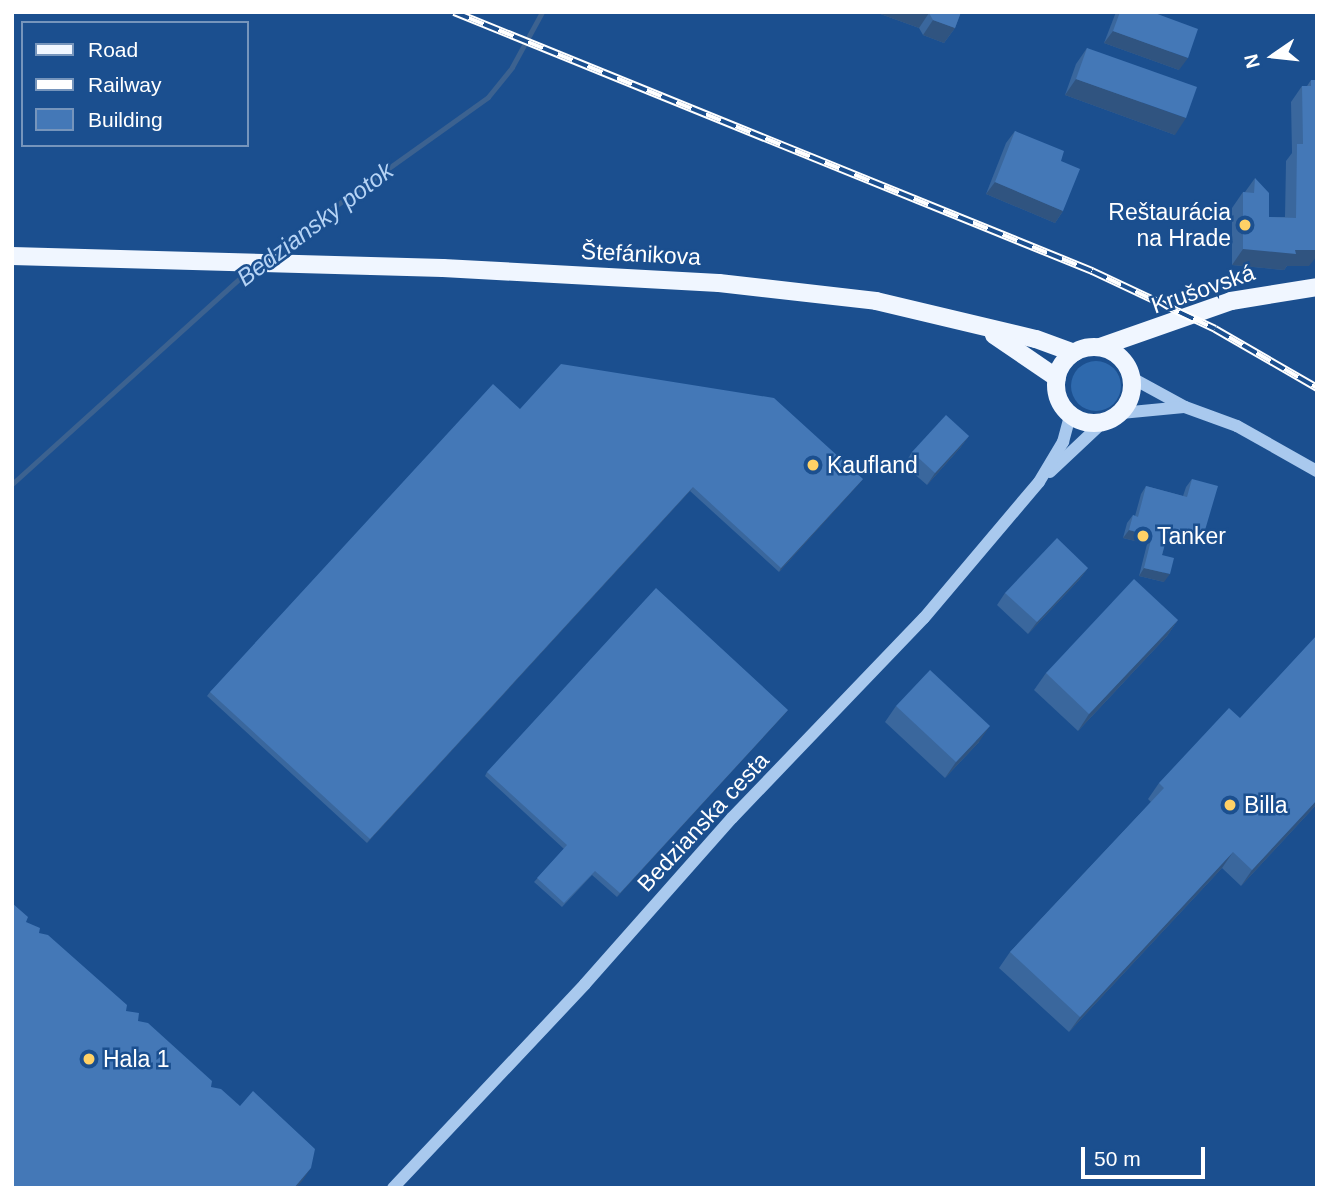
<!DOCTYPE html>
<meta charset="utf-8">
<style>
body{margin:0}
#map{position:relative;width:1329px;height:1200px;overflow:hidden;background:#1b4f8f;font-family:Helvetica,sans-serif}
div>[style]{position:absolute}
.green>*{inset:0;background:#2e69ad}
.round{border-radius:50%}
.stream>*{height:5px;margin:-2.5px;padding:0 2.5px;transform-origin:2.5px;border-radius:2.5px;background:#3c6290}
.minor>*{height:12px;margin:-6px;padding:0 6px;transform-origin:6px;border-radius:6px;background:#a9c9ee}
.major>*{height:18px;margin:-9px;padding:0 9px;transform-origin:9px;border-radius:9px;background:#f0f6ff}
.major>.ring{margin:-9px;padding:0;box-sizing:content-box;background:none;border:18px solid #f0f6ff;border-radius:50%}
.rail>*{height:8px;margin-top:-4px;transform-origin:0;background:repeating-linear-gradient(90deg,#1b4f8f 0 16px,#fff 0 32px);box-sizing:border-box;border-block:2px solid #fff}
.wall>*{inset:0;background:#3a679d}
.shaded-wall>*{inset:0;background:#305480}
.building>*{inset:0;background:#4478b7}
.dots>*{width:19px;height:19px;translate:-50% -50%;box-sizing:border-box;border:4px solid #1b4f8f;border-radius:50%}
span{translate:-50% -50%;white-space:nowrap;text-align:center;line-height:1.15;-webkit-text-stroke:5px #1b4f8f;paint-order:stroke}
.poi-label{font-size:23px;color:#fff}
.right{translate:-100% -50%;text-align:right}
.left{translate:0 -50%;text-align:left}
.street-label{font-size:23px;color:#fff}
.water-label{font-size:24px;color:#b5d3f5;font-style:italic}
.frame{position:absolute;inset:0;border:14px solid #fff;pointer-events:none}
.legend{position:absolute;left:21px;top:21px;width:228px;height:126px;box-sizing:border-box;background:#1b4f8f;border:2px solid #7695bc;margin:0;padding:9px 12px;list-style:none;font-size:21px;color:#fff}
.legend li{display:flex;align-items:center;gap:14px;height:35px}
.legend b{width:35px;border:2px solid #7695bc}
.north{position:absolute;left:1238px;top:21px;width:70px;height:70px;-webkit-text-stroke:5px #1b4f8f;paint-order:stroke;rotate:256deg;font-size:19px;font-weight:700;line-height:28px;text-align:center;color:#fff}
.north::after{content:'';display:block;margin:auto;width:24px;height:32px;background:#fff;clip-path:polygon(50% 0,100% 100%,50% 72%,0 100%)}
.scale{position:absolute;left:1081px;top:1147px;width:124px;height:32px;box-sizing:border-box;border:4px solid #fff;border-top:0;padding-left:9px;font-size:21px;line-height:24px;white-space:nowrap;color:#fff;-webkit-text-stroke:5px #1b4f8f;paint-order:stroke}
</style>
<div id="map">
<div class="green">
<i class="round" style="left:1071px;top:361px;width:50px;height:50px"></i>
</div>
<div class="stream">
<i style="left:264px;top:257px;width:275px;rotate:-35.5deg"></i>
<i style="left:488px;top:97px;width:38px;rotate:-51deg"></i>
<i style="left:512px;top:67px;width:63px;rotate:-61.4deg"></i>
<i style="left:12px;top:484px;width:322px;rotate:-42.1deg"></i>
</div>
<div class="minor">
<i style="left:1132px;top:378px;width:60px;rotate:28.7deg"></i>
<i style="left:1185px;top:407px;width:55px;rotate:20.1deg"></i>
<i style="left:1237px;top:426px;width:92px;rotate:29.4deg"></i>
<i style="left:1121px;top:413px;width:63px;rotate:-5.4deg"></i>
<i style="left:1050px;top:472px;width:71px;rotate:-43.3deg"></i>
<i style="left:393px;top:1188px;width:280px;rotate:-46.7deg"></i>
<i style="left:585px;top:984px;width:222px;rotate:-48.5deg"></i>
<i style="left:732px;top:818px;width:277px;rotate:-46.2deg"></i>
<i style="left:924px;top:618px;width:178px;rotate:-49.8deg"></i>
<i style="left:1039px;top:482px;width:47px;rotate:-59deg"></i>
<i style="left:1063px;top:442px;width:28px;rotate:-75deg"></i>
</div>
<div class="major">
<i style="left:12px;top:256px;width:431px;rotate:1.6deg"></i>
<i style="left:443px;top:268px;width:276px;rotate:3.1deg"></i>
<i style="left:719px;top:283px;width:158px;rotate:6.5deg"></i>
<i style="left:876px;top:301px;width:164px;rotate:13.4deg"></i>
<i style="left:1036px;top:339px;width:40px;rotate:20.2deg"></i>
<i style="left:994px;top:335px;width:76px;rotate:34.3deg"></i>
<i class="ring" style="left:1056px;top:347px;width:58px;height:58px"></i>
<i style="left:1100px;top:347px;width:139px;rotate:-19.3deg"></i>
<i style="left:1231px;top:301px;width:87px;rotate:-9.2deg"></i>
</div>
<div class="rail">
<i style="left:454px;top:12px;width:689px;rotate:22.09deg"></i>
<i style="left:1092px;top:271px;width:136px;rotate:25.2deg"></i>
<i style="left:1215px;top:329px;width:118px;rotate:30deg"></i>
</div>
<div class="wall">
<i style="clip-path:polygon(875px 12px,961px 12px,955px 28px,944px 43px,923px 35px,919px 28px)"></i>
<i style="clip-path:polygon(1116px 12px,1152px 12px,1179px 70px,1104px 43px)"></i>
<i style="clip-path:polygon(1087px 48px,1175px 135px,1065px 95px,1076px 64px)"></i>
<i style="clip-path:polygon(1311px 80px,1309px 266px,1287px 266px,1284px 270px,1232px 265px,1232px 208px,1243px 192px,1245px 192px,1255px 178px,1269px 217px,1285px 217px,1286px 161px,1292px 153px,1291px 102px,1302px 86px,1307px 86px)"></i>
<i style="clip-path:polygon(1015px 131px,1061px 161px,1063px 211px,1055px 223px,986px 194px,1006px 143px)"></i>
<i style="clip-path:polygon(520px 409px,863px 479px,779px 572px,690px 491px,367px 843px,207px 696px,210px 692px)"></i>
<i style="clip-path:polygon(969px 436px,960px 448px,927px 485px,904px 465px,912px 452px)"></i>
<i style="clip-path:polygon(1192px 479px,1198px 545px,1167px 537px,1162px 555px,1164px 582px,1139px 576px,1147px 544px,1123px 538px,1127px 523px,1133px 515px,1135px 516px,1141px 494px,1146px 486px,1183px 496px,1186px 487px)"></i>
<i style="clip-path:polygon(1088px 568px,1079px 580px,1028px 634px,997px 605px,1005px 593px)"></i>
<i style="clip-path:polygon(1178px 620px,1167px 636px,1078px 731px,1034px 690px,1046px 673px)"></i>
<i style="clip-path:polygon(896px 706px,979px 742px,945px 778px,885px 722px)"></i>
<i style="clip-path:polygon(788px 710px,617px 897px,592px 875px,562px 907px,534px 882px,564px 849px,485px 776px,487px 772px)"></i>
<i style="clip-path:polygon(1159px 783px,1317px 804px,1241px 886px,1222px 868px,1069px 1032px,999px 968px,1010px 952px,1151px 802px,1148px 799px)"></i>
</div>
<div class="shaded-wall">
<i style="clip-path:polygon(875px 12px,927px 12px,929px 13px,919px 28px)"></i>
<i style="clip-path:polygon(933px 20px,955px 28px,944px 43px,923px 35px)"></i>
<i style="clip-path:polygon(1113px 31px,1188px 58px,1179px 70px,1104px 43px)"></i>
<i style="clip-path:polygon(1076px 79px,1186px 118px,1175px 135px,1065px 95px)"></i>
<i style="clip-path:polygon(995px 182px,1063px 211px,1055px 223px,986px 194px)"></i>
<i style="clip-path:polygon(1243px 249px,1317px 250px,1317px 256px,1309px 266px,1287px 266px,1284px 270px,1232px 265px)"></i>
<i style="clip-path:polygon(969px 436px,960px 448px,927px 485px,935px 473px)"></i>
<i style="clip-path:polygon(863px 479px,860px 483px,779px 572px,781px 568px)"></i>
<i style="clip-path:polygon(693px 487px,690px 491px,367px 843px,370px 839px)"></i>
<i style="clip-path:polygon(1169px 528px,1203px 537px,1198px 545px,1163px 536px)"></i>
<i style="clip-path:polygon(1129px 530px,1152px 536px,1147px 544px,1123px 538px)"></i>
<i style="clip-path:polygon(1088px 568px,1079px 580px,1028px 634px,1037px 622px)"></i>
<i style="clip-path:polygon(1144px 568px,1170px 574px,1164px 582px,1139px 576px)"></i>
<i style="clip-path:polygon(1178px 620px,1167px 636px,1078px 731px,1089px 714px)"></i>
<i style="clip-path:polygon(788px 710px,785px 714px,617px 897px,620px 893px)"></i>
<i style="clip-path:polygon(990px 726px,979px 742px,945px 778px,956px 762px)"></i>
<i style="clip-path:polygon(1317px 800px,1317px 804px,1241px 886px,1252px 870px)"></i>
<i style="clip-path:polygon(1233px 852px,1222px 868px,1069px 1032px,1080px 1017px)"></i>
<i style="clip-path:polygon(311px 1168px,303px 1180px,296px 1188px,294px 1188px)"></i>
</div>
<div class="building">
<i style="clip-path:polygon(927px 12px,961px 12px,955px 28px,933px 20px,929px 13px)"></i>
<i style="clip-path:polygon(1120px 12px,1152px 12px,1198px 29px,1188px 58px,1113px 31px)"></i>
<i style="clip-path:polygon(1087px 48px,1197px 87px,1186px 118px,1076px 79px)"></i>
<i style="clip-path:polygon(1311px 80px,1317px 80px,1317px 250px,1295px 250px,1296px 254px,1243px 249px,1243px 192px,1254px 193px,1255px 178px,1269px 193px,1269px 217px,1296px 218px,1297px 144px,1303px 144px,1302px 86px,1311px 86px)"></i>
<i style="clip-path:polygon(1015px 131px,1064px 151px,1061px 161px,1080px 169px,1063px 211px,995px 182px)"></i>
<i style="clip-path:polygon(561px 364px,774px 398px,863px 479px,781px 568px,693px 487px,370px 839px,210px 692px,493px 384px,520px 409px)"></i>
<i style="clip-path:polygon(946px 415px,969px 436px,935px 473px,912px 452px)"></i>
<i style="clip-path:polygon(1192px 479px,1218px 486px,1203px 537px,1169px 528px,1162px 555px,1174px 558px,1170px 574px,1144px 568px,1152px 536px,1129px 530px,1133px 515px,1138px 517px,1146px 486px,1187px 497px)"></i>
<i style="clip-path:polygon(1057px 538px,1088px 568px,1037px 622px,1005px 593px)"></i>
<i style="clip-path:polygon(1134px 579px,1178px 620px,1089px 714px,1046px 673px)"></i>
<i style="clip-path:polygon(656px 588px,788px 710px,620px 893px,595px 871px,564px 903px,537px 878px,567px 845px,487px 772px)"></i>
<i style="clip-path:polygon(1317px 635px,1317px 800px,1252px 870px,1233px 852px,1080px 1017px,1010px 952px,1164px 788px,1159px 783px,1229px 708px,1240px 718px)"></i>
<i style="clip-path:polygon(930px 670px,990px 726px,956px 762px,896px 706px)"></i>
<i style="clip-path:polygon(12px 903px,28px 917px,26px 922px,40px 928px,39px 933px,48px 935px,127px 1005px,126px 1011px,139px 1013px,138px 1021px,148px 1023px,212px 1081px,211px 1087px,221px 1089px,240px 1106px,253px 1091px,315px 1149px,311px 1168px,294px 1188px,12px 1188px)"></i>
</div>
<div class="dots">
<i style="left:1245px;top:225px;background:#ffd166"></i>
<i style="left:813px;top:465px;background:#ffd166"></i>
<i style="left:1143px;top:536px;background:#ffd166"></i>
<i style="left:1230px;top:805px;background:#ffd166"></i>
<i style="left:89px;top:1059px;background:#ffd166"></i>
</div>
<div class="poi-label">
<span class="right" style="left:1231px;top:225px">Reštaurácia<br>na Hrade</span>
<span class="left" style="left:827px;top:465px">Kaufland</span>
<span class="left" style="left:1157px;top:536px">Tanker</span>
<span class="left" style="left:1244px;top:805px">Billa</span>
<span class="left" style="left:103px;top:1059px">Hala 1</span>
</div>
<div class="street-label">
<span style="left:641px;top:254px;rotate:3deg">Štefánikova</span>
<span style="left:1203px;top:289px;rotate:-19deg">Krušovská</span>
<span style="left:703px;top:822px;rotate:-47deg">Bedzianska cesta</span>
</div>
<div class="water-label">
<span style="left:315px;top:224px;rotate:-37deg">Bedziansky potok</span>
</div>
<div class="frame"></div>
<ul class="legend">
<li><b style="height:9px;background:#f0f6ff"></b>Road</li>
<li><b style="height:9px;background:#fff"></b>Railway</li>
<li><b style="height:19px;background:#4478b7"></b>Building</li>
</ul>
<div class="north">N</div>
<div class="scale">50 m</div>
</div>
